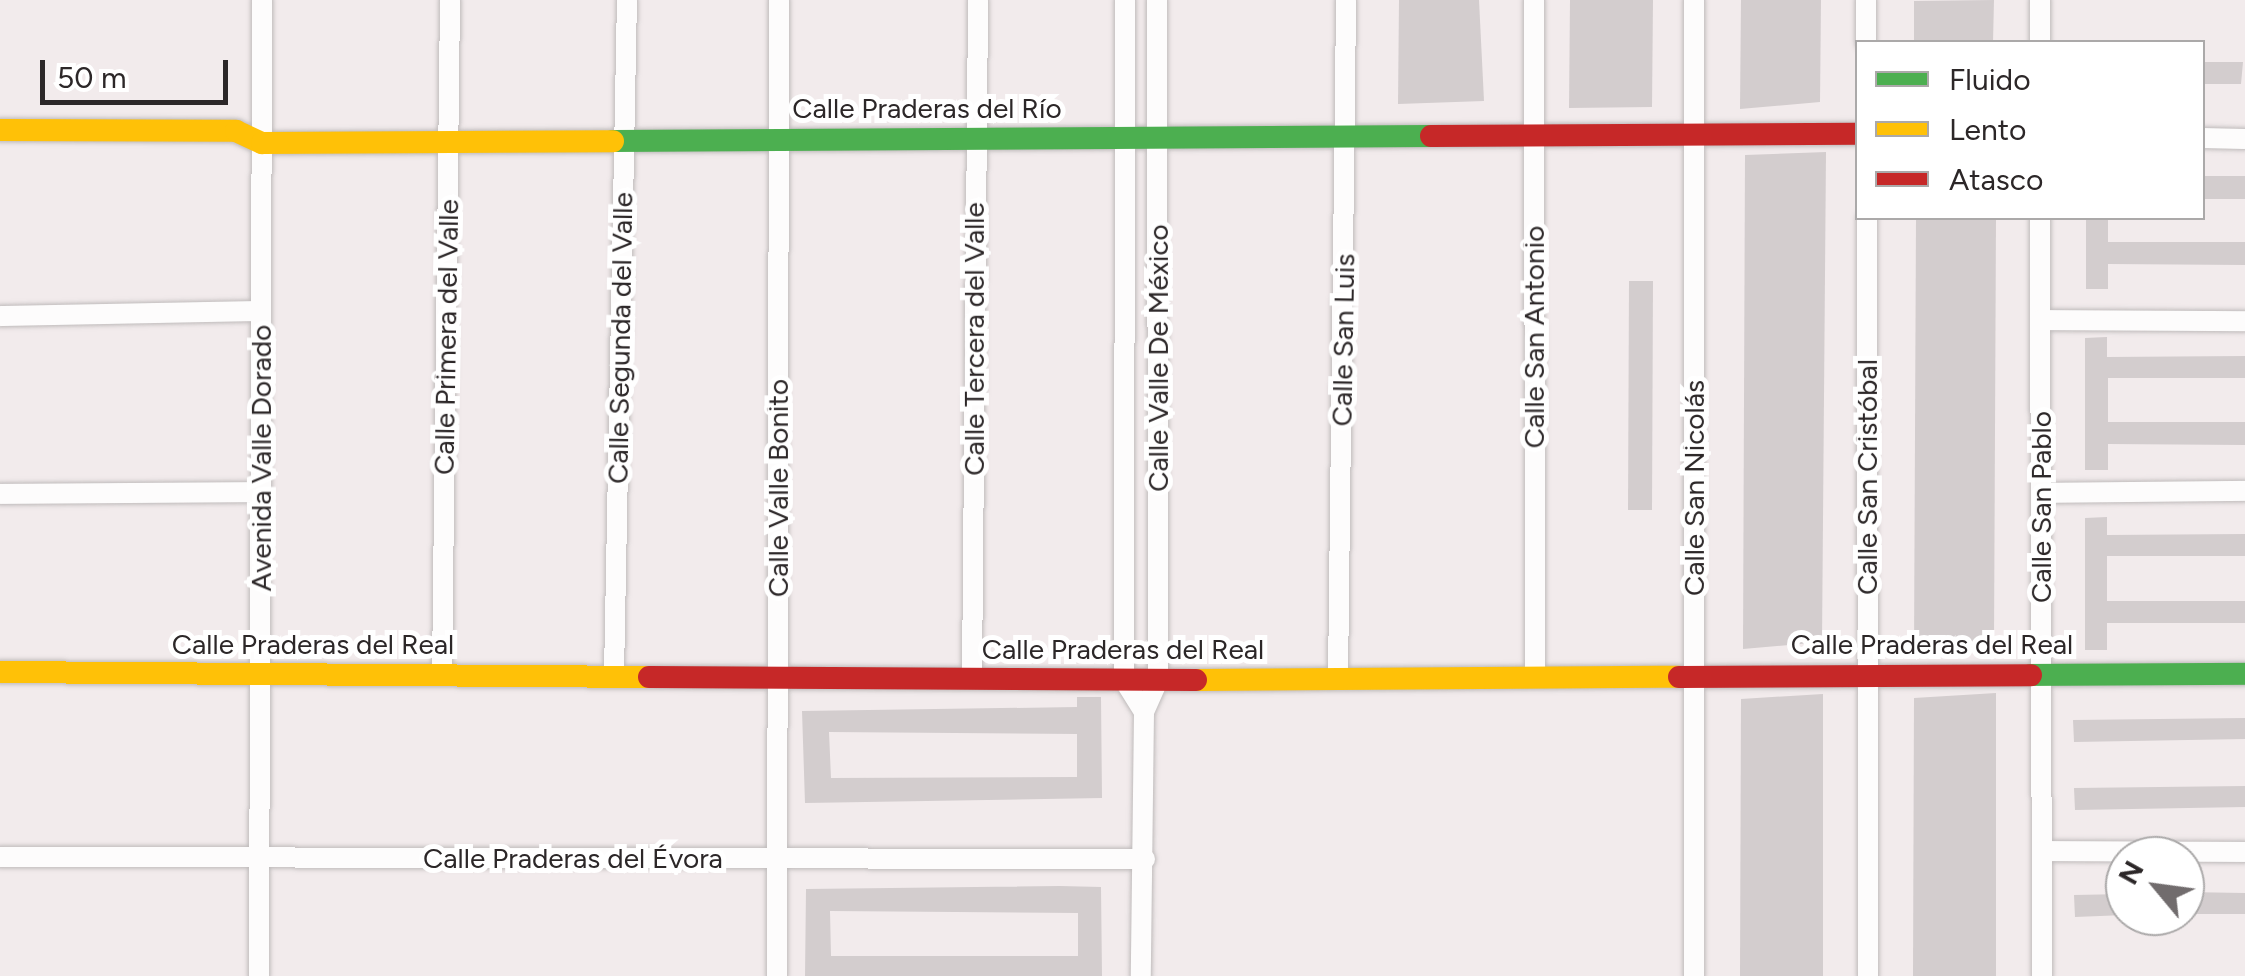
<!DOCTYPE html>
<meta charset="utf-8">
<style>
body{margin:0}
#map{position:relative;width:2245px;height:976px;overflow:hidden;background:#f2ebec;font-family:Figtree,sans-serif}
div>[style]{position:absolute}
.building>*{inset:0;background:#d3cdce}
.roads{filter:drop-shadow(0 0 2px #bfbbbb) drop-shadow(0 0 2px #bfbbbb)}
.street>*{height:20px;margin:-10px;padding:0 10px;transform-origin:10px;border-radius:10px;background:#fdfcfc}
.fast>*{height:22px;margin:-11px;padding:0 11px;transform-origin:11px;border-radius:11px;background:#4caf50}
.slow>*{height:22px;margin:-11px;padding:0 11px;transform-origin:11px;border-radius:11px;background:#ffc107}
.jam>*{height:22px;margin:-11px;padding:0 11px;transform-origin:11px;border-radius:11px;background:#c62828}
span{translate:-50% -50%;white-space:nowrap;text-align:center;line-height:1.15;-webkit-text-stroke:10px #fff;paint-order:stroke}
.street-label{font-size:28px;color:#2c2728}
.legend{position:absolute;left:1855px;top:40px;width:350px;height:180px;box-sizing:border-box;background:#fff;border:2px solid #aba9a9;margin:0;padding:12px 18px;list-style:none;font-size:30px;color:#2c2728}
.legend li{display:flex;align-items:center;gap:20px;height:50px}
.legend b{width:50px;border:2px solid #aba9a9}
.north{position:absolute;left:2105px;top:836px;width:100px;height:100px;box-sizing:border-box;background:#fff;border:2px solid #aba9a9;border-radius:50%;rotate:299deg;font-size:28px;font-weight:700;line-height:40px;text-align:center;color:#2c2728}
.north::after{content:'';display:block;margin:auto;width:35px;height:45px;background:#716c6d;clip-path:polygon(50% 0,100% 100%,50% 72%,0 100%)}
.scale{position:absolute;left:40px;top:60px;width:188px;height:45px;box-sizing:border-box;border:5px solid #2c2728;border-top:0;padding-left:12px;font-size:30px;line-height:35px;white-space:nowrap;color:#2c2728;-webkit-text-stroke:8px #fff;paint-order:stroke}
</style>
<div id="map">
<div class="building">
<i style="clip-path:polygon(1399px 0,1479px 0,1484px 101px,1398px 104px)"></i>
<i style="clip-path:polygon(1570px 0,1653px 0,1652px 107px,1569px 108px)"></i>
<i style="clip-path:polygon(1741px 0,1821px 0,1820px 102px,1740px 109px)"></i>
<i style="clip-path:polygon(1994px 0,1993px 42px,1914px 42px,1914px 1px)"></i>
<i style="clip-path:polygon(2202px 62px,2243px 62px,2241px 84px,2202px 84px)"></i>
<i style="clip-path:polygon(1826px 152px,1822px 642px,1743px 649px,1745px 155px)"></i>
<i style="clip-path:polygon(2202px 176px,2245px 176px,2245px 199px,2202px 199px)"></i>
<i style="clip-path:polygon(1916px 218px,1996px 218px,1994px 643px,1986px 648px,1914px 650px)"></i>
<i style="clip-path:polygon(2086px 218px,2108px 218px,2108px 242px,2245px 242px,2245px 265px,2108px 264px,2108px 289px,2086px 289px)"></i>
<i style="clip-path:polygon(1629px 281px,1653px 281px,1652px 510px,1628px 510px)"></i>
<i style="clip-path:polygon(2107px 337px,2107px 357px,2245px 356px,2245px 378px,2108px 378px,2108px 422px,2245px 422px,2245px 445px,2108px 444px,2108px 470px,2085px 470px,2085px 338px)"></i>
<i style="clip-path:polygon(2107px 517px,2107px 535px,2245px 534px,2245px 556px,2107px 556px,2107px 601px,2245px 601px,2245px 623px,2107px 623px,2107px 650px,2085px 650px,2085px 518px)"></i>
<i style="clip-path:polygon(1996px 693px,1996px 976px,1913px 976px,1914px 698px)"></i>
<i style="clip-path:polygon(1823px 694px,1823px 976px,1740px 976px,1741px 699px)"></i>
<i style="clip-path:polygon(evenodd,1077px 697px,1101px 697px,1102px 798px,805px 803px,802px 711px,1077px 707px,1077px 697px,829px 732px,1077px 734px,1077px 777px,831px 778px,829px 732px)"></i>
<i style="clip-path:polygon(2245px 718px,2245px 739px,2074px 742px,2073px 720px)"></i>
<i style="clip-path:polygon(2245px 786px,2245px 807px,2075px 810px,2074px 788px)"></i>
<i style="clip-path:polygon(evenodd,1060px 886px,1101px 887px,1102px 976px,805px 976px,806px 889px,1060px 886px,830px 911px,1078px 913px,1078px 956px,831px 956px,830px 911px)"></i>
<i style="clip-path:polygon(2185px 892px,2245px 893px,2245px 914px,2185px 914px)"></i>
<i style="clip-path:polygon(2125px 894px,2125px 915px,2075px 917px,2074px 895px)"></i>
</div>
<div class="roads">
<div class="street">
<i style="left:1125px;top:0;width:680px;rotate:90.08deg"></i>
<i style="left:1124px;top:680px;width:38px;rotate:58deg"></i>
<i style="left:1144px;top:712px;width:264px;rotate:90.7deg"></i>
<i style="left:1534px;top:0;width:674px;rotate:89.91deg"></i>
<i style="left:1694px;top:0;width:976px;rotate:90deg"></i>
<i style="left:1866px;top:0;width:42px;rotate:90deg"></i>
<i style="left:2040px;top:0;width:42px;rotate:90deg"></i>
<i style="left:2202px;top:138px;width:43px;rotate:1.3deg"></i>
<i style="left:1867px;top:218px;width:758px;rotate:89.92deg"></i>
<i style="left:2040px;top:218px;width:758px;rotate:89.85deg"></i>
<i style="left:0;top:316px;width:261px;rotate:-1.1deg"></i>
<i style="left:2040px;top:320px;width:205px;rotate:0.3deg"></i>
<i style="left:2041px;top:493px;width:204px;rotate:-0.6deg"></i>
<i style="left:0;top:494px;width:260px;rotate:-0.4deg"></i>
<i style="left:442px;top:674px;width:674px;rotate:-89.32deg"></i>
<i style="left:614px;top:675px;width:675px;rotate:-88.9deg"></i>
<i style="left:972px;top:678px;width:678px;rotate:-89.49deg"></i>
<i style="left:1338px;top:679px;width:679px;rotate:-89.32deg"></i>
<i style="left:1144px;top:712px;width:35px;rotate:-66deg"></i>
<i style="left:1158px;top:680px;width:680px;rotate:-90.08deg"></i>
<i style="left:2042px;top:851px;width:203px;rotate:0.3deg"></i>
<i style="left:0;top:857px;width:1145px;rotate:0.1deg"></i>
<i style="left:259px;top:976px;width:976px;rotate:-89.82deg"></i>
<i style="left:777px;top:976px;width:976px;rotate:-89.88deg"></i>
</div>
<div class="fast">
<i style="left:613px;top:141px;width:818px;rotate:-0.35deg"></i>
<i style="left:2031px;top:675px;width:214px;rotate:-0.3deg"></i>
</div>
<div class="slow">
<i style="left:0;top:130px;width:236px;rotate:0.2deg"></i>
<i style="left:236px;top:131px;width:29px;rotate:25deg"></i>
<i style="left:262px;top:143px;width:351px;rotate:-0.3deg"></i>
<i style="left:0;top:672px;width:649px;rotate:0.44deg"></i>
<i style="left:1196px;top:680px;width:483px;rotate:-0.4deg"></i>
</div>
<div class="jam">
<i style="left:1431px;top:136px;width:427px;rotate:-0.3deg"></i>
<i style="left:649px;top:677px;width:547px;rotate:0.31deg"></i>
<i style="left:1679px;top:677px;width:352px;rotate:-0.3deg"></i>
</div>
</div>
<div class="street-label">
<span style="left:927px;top:108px">Calle Praderas del Río</span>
<span style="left:446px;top:337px;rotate:-89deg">Calle Primera del Valle</span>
<span style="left:1534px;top:337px;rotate:-90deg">Calle San Antonio</span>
<span style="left:620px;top:338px;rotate:-89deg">Calle Segunda del Valle</span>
<span style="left:974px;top:339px;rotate:-90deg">Calle Tercera del Valle</span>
<span style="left:1343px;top:340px;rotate:-89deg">Calle San Luis</span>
<span style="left:1158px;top:358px;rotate:-90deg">Calle Valle De México</span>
<span style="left:261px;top:458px;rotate:-90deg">Avenida Valle Dorado</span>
<span style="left:1867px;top:477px;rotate:-90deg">Calle San Cristóbal</span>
<span style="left:778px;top:488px;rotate:-90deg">Calle Valle Bonito</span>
<span style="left:1694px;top:488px;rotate:-90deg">Calle San Nicolás</span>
<span style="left:2041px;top:507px;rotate:-90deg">Calle San Pablo</span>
<span style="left:313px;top:644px">Calle Praderas del Real</span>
<span style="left:1932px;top:644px">Calle Praderas del Real</span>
<span style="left:1123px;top:649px">Calle Praderas del Real</span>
<span style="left:573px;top:858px">Calle Praderas del Évora</span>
</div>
<ul class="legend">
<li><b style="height:12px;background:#4caf50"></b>Fluido</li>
<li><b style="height:12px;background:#ffc107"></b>Lento</li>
<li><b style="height:12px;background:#c62828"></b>Atasco</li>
</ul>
<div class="north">N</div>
<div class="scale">50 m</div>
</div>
